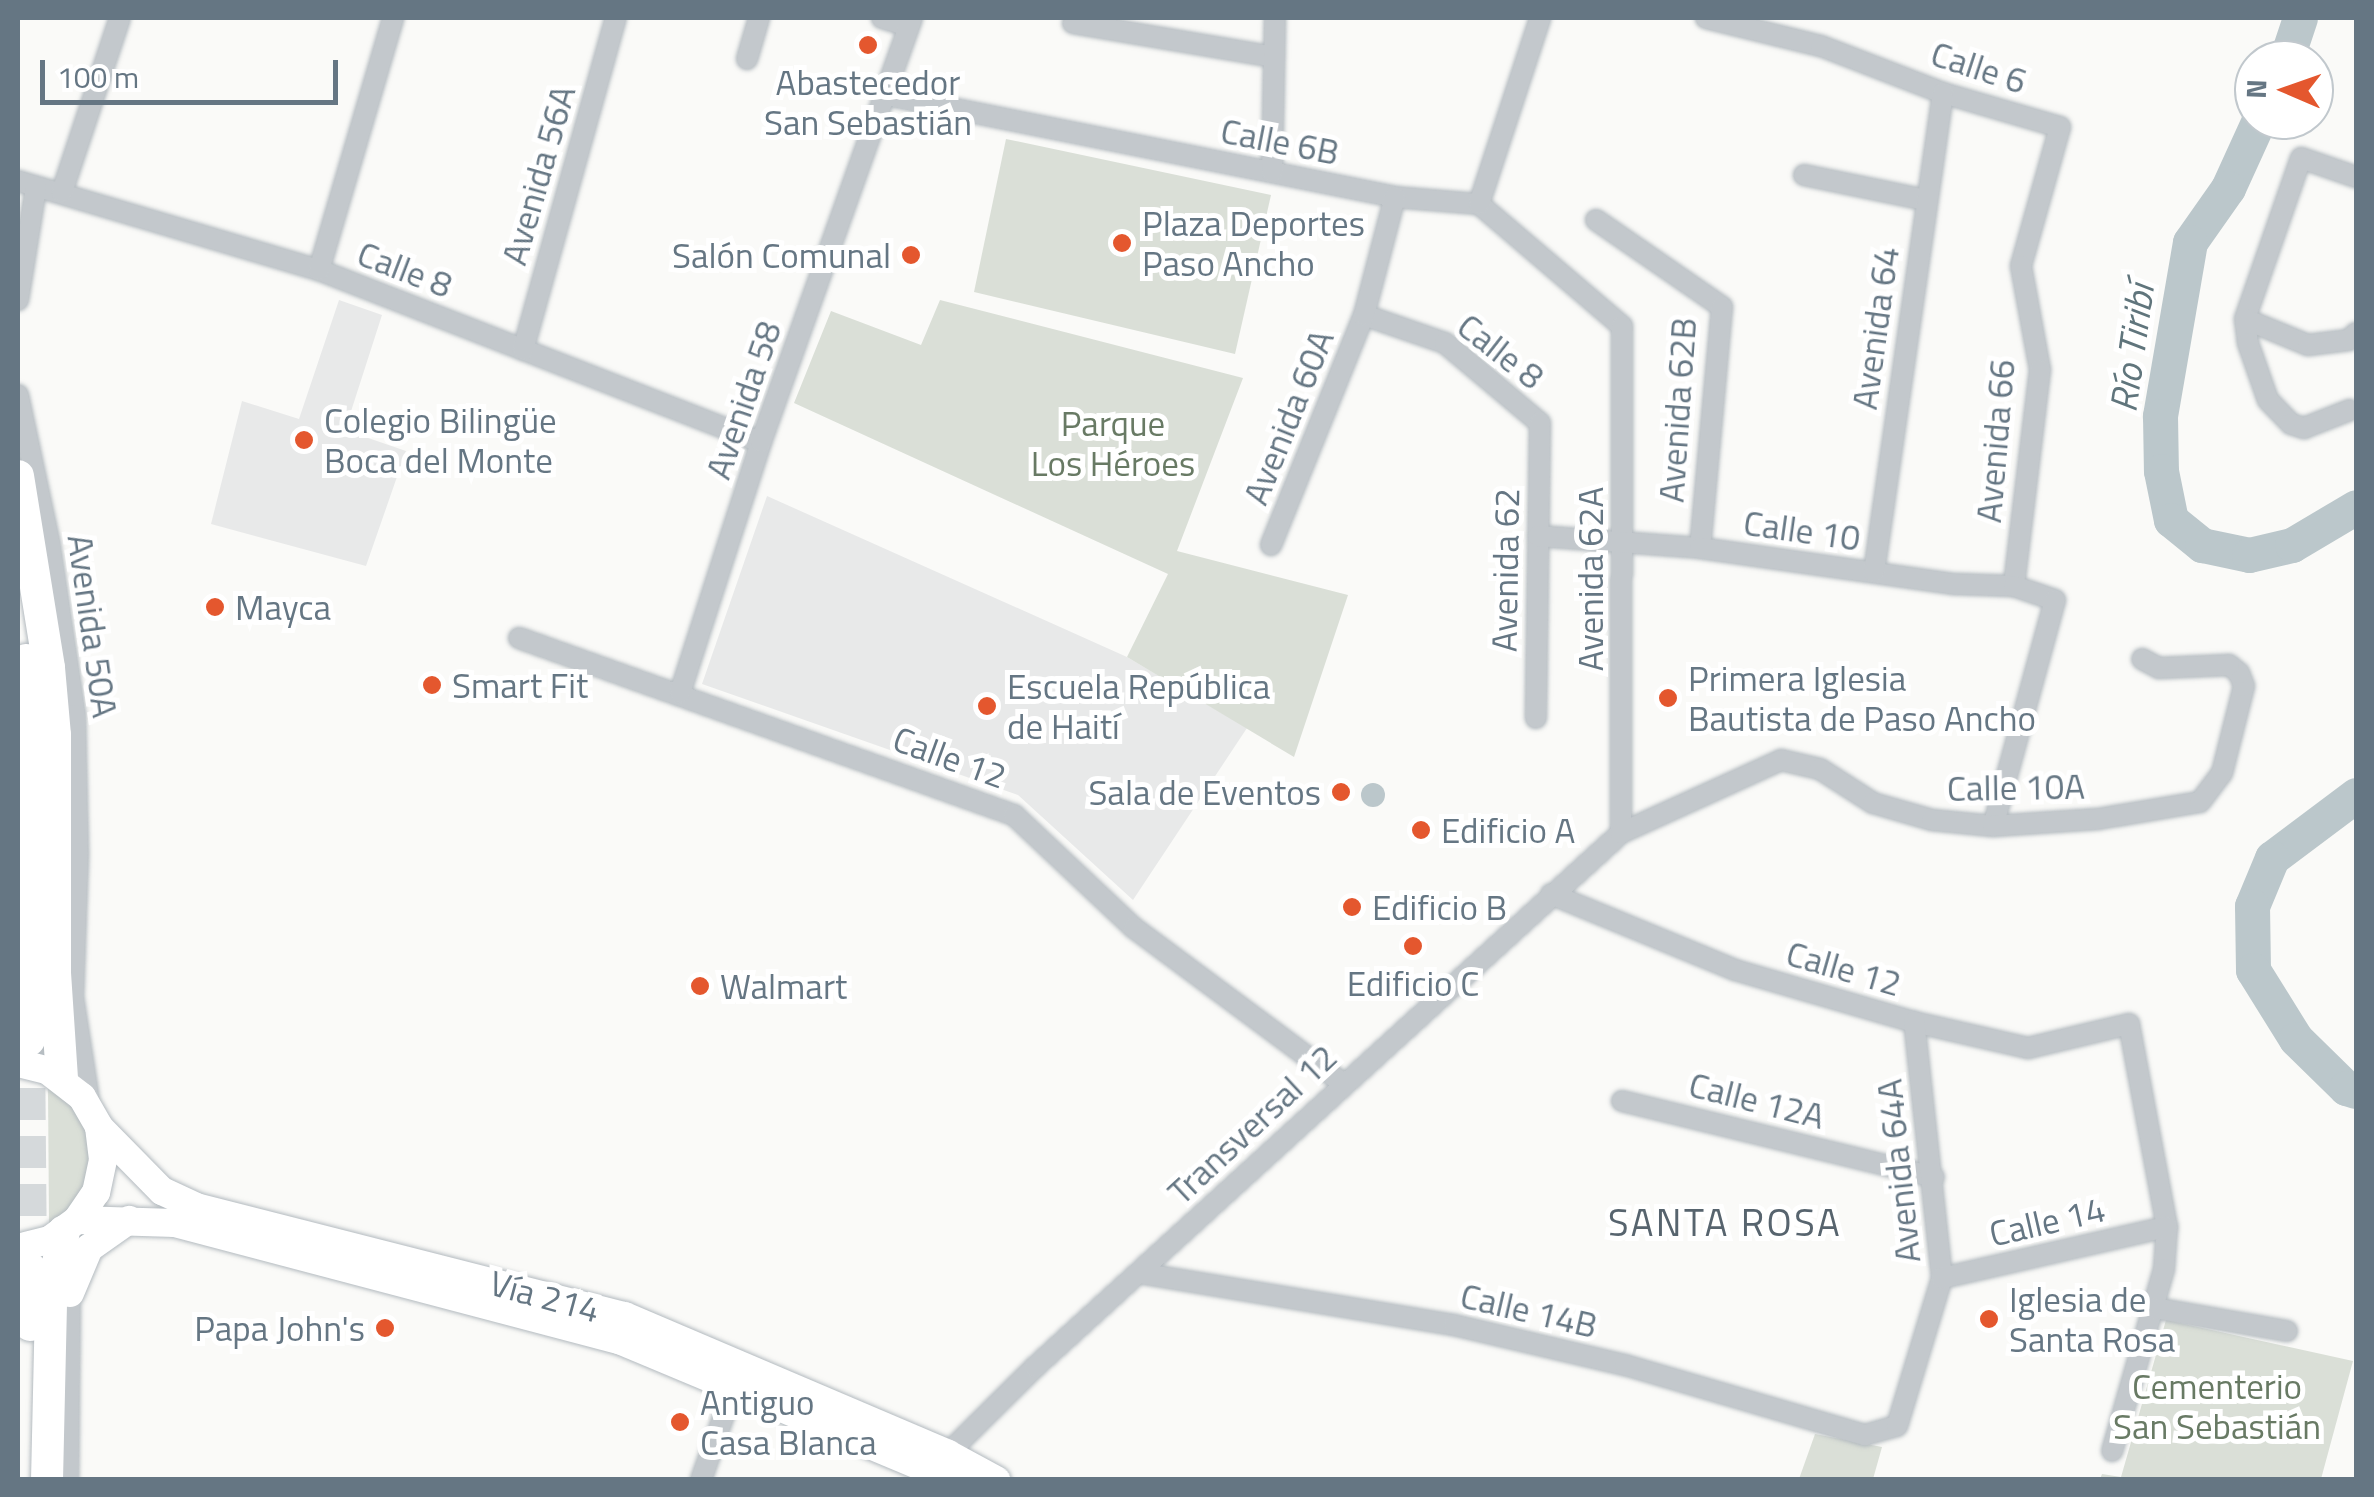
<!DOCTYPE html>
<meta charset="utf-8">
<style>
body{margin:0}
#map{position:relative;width:2374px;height:1497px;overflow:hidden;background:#fafaf8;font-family:"Titillium Web",sans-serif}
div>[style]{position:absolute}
.built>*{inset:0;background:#e8e9e9}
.green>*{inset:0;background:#dadfd7}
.water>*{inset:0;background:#bbc7cb}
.round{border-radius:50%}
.river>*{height:35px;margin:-17.5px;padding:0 17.5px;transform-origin:17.5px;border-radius:17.5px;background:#bbc7cb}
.trunk-tunnel>*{height:32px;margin-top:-16px;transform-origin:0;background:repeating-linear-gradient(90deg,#d5d9db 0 32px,transparent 0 48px)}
.roads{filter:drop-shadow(0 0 2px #b3babf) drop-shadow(0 0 2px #b3babf)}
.minor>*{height:20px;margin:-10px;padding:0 10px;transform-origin:10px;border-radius:10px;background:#c3c8cc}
.secondary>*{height:28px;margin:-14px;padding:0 14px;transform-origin:14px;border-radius:14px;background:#fff}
.trunk>*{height:32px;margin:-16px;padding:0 16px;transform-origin:16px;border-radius:16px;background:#fff}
.dots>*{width:28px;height:28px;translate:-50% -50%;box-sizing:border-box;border:5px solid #fff;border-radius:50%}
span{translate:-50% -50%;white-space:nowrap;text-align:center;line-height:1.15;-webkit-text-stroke:10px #fff;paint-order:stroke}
.street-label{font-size:35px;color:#657683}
.poi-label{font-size:35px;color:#657683}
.left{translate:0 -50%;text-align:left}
.right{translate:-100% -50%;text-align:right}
.park-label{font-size:35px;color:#687a64}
.water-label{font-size:38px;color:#60757c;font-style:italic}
.neighbourhood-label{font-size:38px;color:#57646e;letter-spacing:2.5px}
.frame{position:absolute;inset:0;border:20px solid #657683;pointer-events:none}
.north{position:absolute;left:2234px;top:40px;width:100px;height:100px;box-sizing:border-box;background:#fff;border:2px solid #c1c8cd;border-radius:50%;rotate:272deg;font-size:28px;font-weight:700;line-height:40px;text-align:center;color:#657683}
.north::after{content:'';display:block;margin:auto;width:35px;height:45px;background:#e4572e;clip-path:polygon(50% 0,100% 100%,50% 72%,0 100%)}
.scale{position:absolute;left:40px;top:60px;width:298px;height:45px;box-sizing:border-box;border:5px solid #657683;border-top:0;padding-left:12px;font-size:30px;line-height:35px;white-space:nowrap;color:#657683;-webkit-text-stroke:8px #fff;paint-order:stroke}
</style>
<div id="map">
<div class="built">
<i style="clip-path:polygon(339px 300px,382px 315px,345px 430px,406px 451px,366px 566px,211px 524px,242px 401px,299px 419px)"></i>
<i style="clip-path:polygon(767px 496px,1127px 657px,1247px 728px,1133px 900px,1018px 795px,702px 684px)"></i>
</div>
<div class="green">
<i style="clip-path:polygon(1006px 139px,1271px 195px,1235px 354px,974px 292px)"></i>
<i style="clip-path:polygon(940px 300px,1243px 378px,1177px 551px,1348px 595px,1294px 757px,1127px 657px,1168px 574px,794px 403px,831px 311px,921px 345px)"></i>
<i style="clip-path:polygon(48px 1088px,78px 1108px,93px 1140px,89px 1178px,71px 1208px,49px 1225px)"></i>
<i style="clip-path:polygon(2166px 1320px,2353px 1361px,2321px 1479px,2100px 1479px,2102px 1474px,2121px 1477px)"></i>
<i style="clip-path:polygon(1815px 1434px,1882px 1447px,1873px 1479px,1799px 1479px)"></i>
</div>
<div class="water">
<i class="round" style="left:1361px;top:783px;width:24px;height:24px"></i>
</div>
<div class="river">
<i style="left:2286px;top:60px;width:44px;rotate:-71.6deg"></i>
<i style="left:2259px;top:120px;width:75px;rotate:114.5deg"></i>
<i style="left:2228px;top:188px;width:66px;rotate:125.1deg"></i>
<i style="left:2190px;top:242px;width:177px;rotate:99.8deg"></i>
<i style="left:2160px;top:416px;width:55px;rotate:89deg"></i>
<i style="left:2161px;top:471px;width:50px;rotate:78.5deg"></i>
<i style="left:2171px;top:520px;width:40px;rotate:39deg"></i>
<i style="left:2202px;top:545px;width:48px;rotate:12deg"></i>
<i style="left:2249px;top:555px;width:44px;rotate:-13.1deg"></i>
<i style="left:2292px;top:545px;width:74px;rotate:-30.7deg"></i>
<i style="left:2356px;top:795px;width:105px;rotate:143.1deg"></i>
<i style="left:2272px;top:858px;width:52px;rotate:112.6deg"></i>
<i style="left:2252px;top:906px;width:64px;rotate:89.1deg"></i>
<i style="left:2253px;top:970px;width:81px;rotate:58.1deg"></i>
<i style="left:2296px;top:1039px;width:70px;rotate:44.4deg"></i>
<i style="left:2346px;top:1088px;width:10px;rotate:17deg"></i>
</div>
<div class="trunk-tunnel">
<i style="left:29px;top:1040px;width:229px;rotate:89.5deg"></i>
</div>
<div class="roads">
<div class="minor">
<i style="left:882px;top:18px;width:28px;rotate:17deg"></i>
<i style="left:1706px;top:18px;width:118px;rotate:13.7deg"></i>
<i style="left:1821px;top:46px;width:131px;rotate:21.1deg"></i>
<i style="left:1943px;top:93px;width:122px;rotate:16.2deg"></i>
<i style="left:2060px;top:127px;width:144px;rotate:105.7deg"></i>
<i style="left:2021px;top:266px;width:106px;rotate:79.6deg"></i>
<i style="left:2040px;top:370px;width:218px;rotate:96.9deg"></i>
<i style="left:1073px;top:23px;width:204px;rotate:9.6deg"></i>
<i style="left:747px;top:59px;width:43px;rotate:-73.7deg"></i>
<i style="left:886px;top:95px;width:519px;rotate:11.33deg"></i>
<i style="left:1395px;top:197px;width:84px;rotate:4.8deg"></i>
<i style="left:1479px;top:204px;width:188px;rotate:40.5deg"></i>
<i style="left:1622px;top:326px;width:507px;rotate:90.11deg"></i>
<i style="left:1272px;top:172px;width:154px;rotate:-88.9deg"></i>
<i style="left:1804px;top:175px;width:125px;rotate:11.6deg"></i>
<i style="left:2356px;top:177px;width:58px;rotate:-160.9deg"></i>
<i style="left:2301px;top:158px;width:170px;rotate:109.2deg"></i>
<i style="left:2245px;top:319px;width:68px;rotate:22.4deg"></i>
<i style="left:2308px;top:345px;width:41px;rotate:-7deg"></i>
<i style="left:2349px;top:340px;width:10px;rotate:-45deg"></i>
<i style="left:18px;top:181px;width:314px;rotate:16.5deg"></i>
<i style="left:319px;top:270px;width:474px;rotate:21.3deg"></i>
<i style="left:62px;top:192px;width:183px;rotate:-71.6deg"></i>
<i style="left:1479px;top:204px;width:196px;rotate:-71.8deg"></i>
<i style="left:1596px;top:220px;width:153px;rotate:34.6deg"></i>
<i style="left:1722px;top:307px;width:242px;rotate:95.2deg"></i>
<i style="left:319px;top:270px;width:263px;rotate:-73.6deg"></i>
<i style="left:18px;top:300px;width:114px;rotate:-80.9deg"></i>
<i style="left:1364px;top:315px;width:86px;rotate:19.1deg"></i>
<i style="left:1445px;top:343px;width:124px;rotate:40.1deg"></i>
<i style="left:1540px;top:423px;width:295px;rotate:90.8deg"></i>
<i style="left:2245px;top:319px;width:24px;rotate:83deg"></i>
<i style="left:2248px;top:343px;width:60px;rotate:70.7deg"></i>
<i style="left:2268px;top:400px;width:33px;rotate:46deg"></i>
<i style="left:2291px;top:424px;width:14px;rotate:17deg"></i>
<i style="left:2304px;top:428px;width:49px;rotate:-21.4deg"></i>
<i style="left:523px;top:350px;width:345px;rotate:-74.4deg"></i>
<i style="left:18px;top:395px;width:154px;rotate:78deg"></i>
<i style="left:50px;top:546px;width:171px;rotate:81.6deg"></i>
<i style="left:75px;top:715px;width:138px;rotate:88.8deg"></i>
<i style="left:78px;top:853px;width:144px;rotate:92deg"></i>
<i style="left:73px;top:997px;width:111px;rotate:81.2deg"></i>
<i style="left:1538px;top:536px;width:162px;rotate:4.2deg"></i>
<i style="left:1700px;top:548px;width:257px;rotate:8.1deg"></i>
<i style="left:1954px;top:584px;width:60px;rotate:1.9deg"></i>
<i style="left:2014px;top:586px;width:43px;rotate:18.9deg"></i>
<i style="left:2055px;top:600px;width:234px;rotate:105.3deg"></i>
<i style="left:1271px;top:545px;width:248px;rotate:-68deg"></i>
<i style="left:1364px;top:315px;width:122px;rotate:-75.3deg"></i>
<i style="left:1874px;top:572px;width:484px;rotate:-81.8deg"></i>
<i style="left:519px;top:638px;width:526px;rotate:19.68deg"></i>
<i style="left:1014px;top:815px;width:165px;rotate:43.3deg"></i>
<i style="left:1134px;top:928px;width:262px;rotate:36.6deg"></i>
<i style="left:680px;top:693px;width:264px;rotate:-72.1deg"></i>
<i style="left:761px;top:442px;width:450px;rotate:-70.4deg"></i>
<i style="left:1551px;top:894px;width:199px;rotate:22.4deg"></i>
<i style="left:1735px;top:970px;width:186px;rotate:16.2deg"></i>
<i style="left:1914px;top:1022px;width:117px;rotate:12.8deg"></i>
<i style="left:2028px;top:1048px;width:104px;rotate:-13.4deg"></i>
<i style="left:2129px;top:1024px;width:207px;rotate:79.4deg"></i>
<i style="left:2167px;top:1227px;width:42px;rotate:94.1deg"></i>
<i style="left:2164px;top:1269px;width:189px;rotate:105.9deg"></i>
<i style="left:1622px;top:1101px;width:321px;rotate:13.7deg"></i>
<i style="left:1139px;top:1273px;width:319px;rotate:9.4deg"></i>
<i style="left:1454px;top:1325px;width:176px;rotate:13.2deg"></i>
<i style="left:1625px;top:1365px;width:250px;rotate:16.3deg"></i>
<i style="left:1865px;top:1435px;width:33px;rotate:-16deg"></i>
<i style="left:1897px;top:1426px;width:155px;rotate:-73.1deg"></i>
<i style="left:1942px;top:1278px;width:258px;rotate:-96.2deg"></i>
<i style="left:1942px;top:1278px;width:231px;rotate:-12.8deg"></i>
<i style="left:2155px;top:1308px;width:134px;rotate:9.9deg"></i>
<i style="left:941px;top:1460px;width:132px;rotate:-44.7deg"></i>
<i style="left:1035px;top:1367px;width:793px;rotate:-42.34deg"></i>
<i style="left:1621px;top:833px;width:176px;rotate:-24.5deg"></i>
<i style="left:1781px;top:760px;width:40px;rotate:13deg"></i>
<i style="left:1820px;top:769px;width:63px;rotate:32.7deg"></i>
<i style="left:1873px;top:803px;width:61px;rotate:16.1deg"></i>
<i style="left:1932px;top:820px;width:61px;rotate:5.6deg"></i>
<i style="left:1993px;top:826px;width:105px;rotate:-3.8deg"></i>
<i style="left:2098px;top:819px;width:103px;rotate:-9.5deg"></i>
<i style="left:2200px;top:802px;width:36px;rotate:-53deg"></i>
<i style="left:2222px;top:773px;width:90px;rotate:-75.8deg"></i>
<i style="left:2244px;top:686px;width:14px;rotate:-111deg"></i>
<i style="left:2239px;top:673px;width:13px;rotate:-141deg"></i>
<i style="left:2229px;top:665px;width:70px;rotate:177.5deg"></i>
<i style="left:2159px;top:668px;width:19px;rotate:-152deg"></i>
<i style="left:68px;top:1480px;width:198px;rotate:-89.4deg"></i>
<i style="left:701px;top:1480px;width:108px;rotate:-70.6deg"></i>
</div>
<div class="secondary">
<i style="left:18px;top:1063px;width:30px;rotate:14deg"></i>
<i style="left:47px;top:1070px;width:44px;rotate:37.6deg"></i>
<i style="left:82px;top:1097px;width:34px;rotate:60deg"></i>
<i style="left:99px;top:1127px;width:33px;rotate:83deg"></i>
<i style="left:103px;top:1160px;width:33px;rotate:102deg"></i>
<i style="left:96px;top:1192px;width:34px;rotate:124deg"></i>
<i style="left:77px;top:1220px;width:34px;rotate:144deg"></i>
<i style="left:49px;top:1240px;width:32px;rotate:166deg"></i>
<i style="left:99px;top:1127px;width:90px;rotate:45.5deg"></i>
<i style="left:162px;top:1191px;width:38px;rotate:25deg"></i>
<i style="left:196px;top:1207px;width:443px;rotate:14.3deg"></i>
<i style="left:625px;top:1316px;width:351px;rotate:23.1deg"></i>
<i style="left:948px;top:1454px;width:55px;rotate:28.4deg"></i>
<i style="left:77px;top:1220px;width:98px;rotate:1.8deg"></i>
<i style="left:175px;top:1223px;width:459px;rotate:14.8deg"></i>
<i style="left:619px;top:1340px;width:362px;rotate:22.7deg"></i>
<i style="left:70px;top:1293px;width:49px;rotate:-67.1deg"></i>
<i style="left:89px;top:1248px;width:49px;rotate:-35deg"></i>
</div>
<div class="trunk">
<i style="left:18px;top:476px;width:194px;rotate:80.8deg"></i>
<i style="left:49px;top:668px;width:67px;rotate:84.9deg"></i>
<i style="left:55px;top:735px;width:238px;rotate:90deg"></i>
<i style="left:55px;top:973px;width:105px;rotate:86.2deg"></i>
<i style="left:26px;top:660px;width:166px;rotate:87.9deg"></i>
<i style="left:32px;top:826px;width:214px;rotate:90.8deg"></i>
<i style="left:30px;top:1325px;width:56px;rotate:-89deg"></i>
<i style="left:47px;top:1480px;width:179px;rotate:-88.7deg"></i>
<i style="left:51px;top:1301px;width:71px;rotate:-79.5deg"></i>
</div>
</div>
<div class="dots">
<i style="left:868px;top:45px;background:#e4572e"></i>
<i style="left:1122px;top:243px;background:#e4572e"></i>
<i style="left:911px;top:255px;background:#e4572e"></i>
<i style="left:304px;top:440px;background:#e4572e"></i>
<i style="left:215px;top:607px;background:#e4572e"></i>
<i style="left:432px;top:685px;background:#e4572e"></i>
<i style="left:1668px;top:698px;background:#e4572e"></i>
<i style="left:987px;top:706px;background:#e4572e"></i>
<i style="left:1341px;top:792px;background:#e4572e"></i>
<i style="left:1421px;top:830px;background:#e4572e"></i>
<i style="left:1352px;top:907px;background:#e4572e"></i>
<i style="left:1413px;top:946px;background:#e4572e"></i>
<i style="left:700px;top:986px;background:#e4572e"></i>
<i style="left:1989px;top:1319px;background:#e4572e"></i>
<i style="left:385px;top:1328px;background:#e4572e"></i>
<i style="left:680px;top:1422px;background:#e4572e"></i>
</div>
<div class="street-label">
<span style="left:1979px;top:67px;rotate:18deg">Calle 6</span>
<span style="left:1280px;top:141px;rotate:11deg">Calle 6B</span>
<span style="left:538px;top:175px;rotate:-74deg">Avenida 56A</span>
<span style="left:405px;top:269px;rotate:21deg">Calle 8</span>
<span style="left:1875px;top:328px;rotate:-82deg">Avenida 64</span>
<span style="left:1501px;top:351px;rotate:38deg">Calle 8</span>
<span style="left:743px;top:400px;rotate:-71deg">Avenida 58</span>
<span style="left:1677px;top:410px;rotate:-86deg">Avenida 62B</span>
<span style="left:1288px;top:417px;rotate:-68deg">Avenida 60A</span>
<span style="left:1995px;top:441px;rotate:-85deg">Avenida 66</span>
<span style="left:1802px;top:530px;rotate:8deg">Calle 10</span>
<span style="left:1505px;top:570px;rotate:-89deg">Avenida 62</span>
<span style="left:1590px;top:579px;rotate:-90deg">Avenida 62A</span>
<span style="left:93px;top:626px;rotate:82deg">Avenida 50A</span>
<span style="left:950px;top:757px;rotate:20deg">Calle 12</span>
<span style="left:2016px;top:787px;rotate:-1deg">Calle 10A</span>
<span style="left:1844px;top:968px;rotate:16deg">Calle 12</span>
<span style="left:1757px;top:1100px;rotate:14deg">Calle 12A</span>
<span style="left:1252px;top:1124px;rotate:-43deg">Transversal 12</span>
<span style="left:1898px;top:1171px;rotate:-96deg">Avenida 64A</span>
<span style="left:2047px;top:1221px;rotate:-13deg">Calle 14</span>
<span style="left:545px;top:1296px;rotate:15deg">Vía 214</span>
<span style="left:1529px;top:1310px;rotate:13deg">Calle 14B</span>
</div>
<div class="poi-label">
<span style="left:868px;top:102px">Abastecedor<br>San Sebastián</span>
<span class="left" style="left:1142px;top:243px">Plaza Deportes<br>Paso Ancho</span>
<span class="right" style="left:891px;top:255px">Salón Comunal</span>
<span class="left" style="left:324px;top:440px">Colegio Bilingüe<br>Boca del Monte</span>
<span class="left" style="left:235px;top:607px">Mayca</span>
<span class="left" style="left:1688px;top:698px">Primera Iglesia<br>Bautista de Paso Ancho</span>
<span class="left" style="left:452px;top:685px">Smart Fit</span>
<span class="left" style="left:1007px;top:706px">Escuela República<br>de Haití</span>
<span class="right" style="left:1321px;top:792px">Sala de Eventos</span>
<span class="left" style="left:1441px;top:830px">Edificio A</span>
<span class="left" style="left:1372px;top:907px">Edificio B</span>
<span style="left:1413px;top:983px">Edificio C</span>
<span class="left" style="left:720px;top:986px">Walmart</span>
<span class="left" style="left:2009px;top:1319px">Iglesia de<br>Santa Rosa</span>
<span class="right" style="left:365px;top:1328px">Papa John's</span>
<span class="left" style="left:700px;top:1422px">Antiguo<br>Casa Blanca</span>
</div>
<div class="park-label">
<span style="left:1113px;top:443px">Parque<br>Los Héroes</span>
<span style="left:2217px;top:1406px">Cementerio<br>San Sebastián</span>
</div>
<div class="water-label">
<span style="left:2132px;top:348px;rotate:-82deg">Río Tiribí</span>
</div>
<div class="neighbourhood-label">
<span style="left:1725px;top:1223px">SANTA ROSA</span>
</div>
<div class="frame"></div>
<div class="north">N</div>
<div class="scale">100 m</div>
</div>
